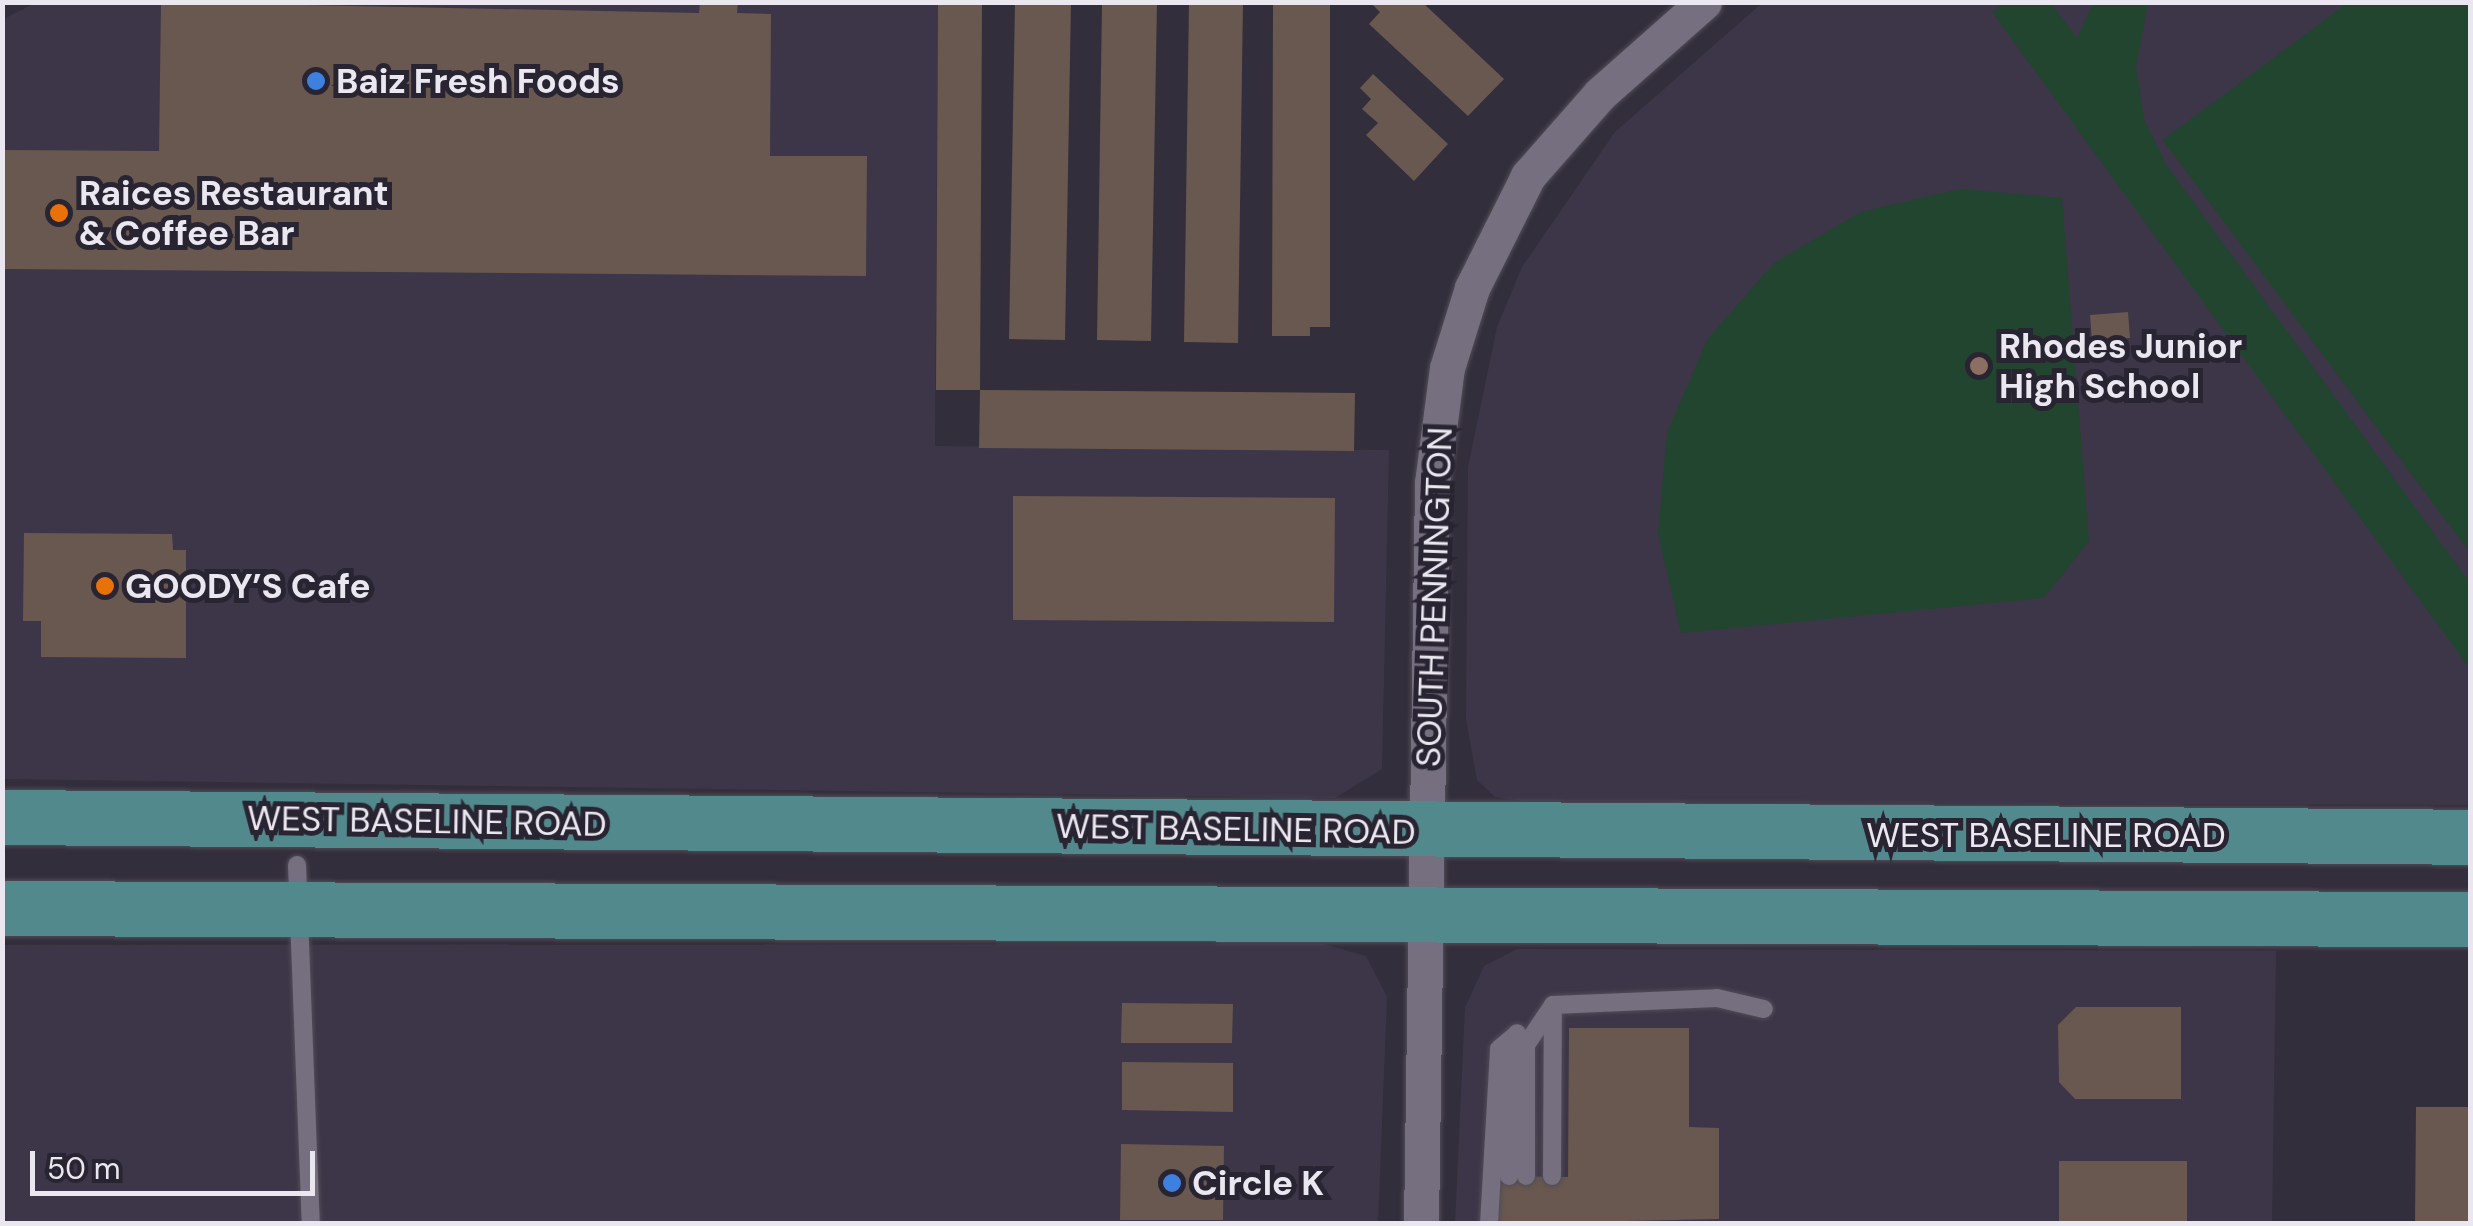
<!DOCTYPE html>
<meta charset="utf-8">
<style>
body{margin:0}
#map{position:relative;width:2473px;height:1226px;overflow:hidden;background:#332e3b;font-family:"DM Sans",sans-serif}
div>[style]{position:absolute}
.built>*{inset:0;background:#3d3648}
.green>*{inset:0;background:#21452e}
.building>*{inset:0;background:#685850}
.roads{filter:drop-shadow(0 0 2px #514c58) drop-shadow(0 0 2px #514c58)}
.service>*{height:18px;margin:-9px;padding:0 9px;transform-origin:9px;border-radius:9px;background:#756f7f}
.minor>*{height:35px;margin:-17.5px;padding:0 17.5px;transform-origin:17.5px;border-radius:17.5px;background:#756f7f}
.primary>*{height:55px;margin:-27.5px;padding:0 27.5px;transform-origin:27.5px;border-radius:27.5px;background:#52898d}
.dots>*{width:28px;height:28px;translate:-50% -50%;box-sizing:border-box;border:5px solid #292431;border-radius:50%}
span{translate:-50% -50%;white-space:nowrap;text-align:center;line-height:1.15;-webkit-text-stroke:10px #292431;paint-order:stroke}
.poi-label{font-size:35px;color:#eae7f0;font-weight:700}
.left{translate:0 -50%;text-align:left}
.street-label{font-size:35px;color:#eae7f0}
.frame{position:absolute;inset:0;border:5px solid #eae7f0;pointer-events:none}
.scale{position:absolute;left:30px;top:1151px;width:285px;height:45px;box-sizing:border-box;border:5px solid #eae7f0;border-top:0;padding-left:12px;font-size:30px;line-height:35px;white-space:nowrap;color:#eae7f0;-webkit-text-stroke:8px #292431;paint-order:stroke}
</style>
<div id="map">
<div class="built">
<i style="clip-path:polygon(35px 3px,938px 3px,935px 446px,1389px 450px,1382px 769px,1335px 798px,3px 779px,2px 20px)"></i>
<i style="clip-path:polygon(1762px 3px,2470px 3px,2470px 805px,1523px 801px,1495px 797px,1477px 780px,1466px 719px,1468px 467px,1497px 327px,1522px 267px,1615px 132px)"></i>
<i style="clip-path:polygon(1324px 944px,1366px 956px,1387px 997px,1378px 1223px,3px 1223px,2px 945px)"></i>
<i style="clip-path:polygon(1517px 949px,2276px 951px,2272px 1223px,1455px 1224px,1465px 1008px,1484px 966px)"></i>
</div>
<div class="green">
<i style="clip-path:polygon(2006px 2px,2051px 3px,2077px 38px,2093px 3px,2148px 3px,2136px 67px,2144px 119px,2167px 166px,2470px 583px,2470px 669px,1992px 12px)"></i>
<i style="clip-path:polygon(2349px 2px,2470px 3px,2470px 553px,2163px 140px)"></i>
<i style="clip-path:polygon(1960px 189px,2062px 198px,2089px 541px,2044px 598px,1681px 633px,1658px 534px,1667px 433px,1707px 340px,1774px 263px,1861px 212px)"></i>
</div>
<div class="building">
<i style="clip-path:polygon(161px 2px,699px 13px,700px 2px,738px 2px,737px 13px,771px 14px,770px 156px,867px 156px,866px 276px,2px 269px,2px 150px,159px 151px)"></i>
<i style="clip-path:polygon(938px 2px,982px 2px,980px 390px,936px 390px)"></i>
<i style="clip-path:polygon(1015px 2px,1071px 2px,1065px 340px,1009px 339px)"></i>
<i style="clip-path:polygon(1102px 2px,1157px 2px,1151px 341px,1097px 340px)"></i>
<i style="clip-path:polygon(1189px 2px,1243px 2px,1238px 343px,1184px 342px)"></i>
<i style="clip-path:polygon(1273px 2px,1330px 2px,1330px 327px,1310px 327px,1310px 336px,1272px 336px)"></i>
<i style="clip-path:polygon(1370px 2px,1422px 2px,1504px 79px,1468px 116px,1369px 24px,1380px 12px)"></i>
<i style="clip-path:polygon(1373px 74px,1448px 144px,1414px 181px,1366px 135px,1378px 123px,1362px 109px,1371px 99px,1360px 88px)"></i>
<i style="clip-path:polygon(2128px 312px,2130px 338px,2092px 341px,2090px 315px)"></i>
<i style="clip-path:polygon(980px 390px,1355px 393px,1354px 451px,979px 448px)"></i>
<i style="clip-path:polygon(1013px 496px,1335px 498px,1334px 622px,1013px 620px)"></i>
<i style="clip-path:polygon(24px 533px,172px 534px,173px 550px,186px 550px,186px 658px,41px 657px,41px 621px,23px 621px)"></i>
<i style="clip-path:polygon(1122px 1003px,1233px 1004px,1232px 1043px,1121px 1043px)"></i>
<i style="clip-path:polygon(2076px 1007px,2181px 1007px,2181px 1099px,2075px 1099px,2059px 1082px,2058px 1025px)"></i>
<i style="clip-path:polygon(1569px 1028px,1689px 1028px,1689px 1127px,1719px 1128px,1719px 1219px,1496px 1224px,1496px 1176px,1568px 1177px)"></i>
<i style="clip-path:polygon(1122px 1062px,1233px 1063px,1233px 1112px,1122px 1110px)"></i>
<i style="clip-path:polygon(2416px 1107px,2470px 1107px,2470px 1224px,2415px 1224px)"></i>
<i style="clip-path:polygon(1121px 1144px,1224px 1146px,1223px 1220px,1120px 1220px)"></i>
<i style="clip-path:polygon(2059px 1161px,2187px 1161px,2187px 1224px,2059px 1224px)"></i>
</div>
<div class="roads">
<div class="service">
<i style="left:297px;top:865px;width:359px;rotate:87.8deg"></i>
<i style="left:1509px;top:1176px;width:143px;rotate:-86.8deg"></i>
<i style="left:1526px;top:1176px;width:131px;rotate:-90deg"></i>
<i style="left:1526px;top:1045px;width:48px;rotate:-56deg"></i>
<i style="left:1553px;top:1005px;width:164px;rotate:-2.4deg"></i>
<i style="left:1717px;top:998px;width:48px;rotate:13.2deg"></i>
<i style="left:1552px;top:1176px;width:171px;rotate:-89.7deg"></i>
<i style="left:1489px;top:1224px;width:175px;rotate:-86.7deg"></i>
<i style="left:1499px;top:1049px;width:23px;rotate:-40deg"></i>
</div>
<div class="minor">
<i style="left:1421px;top:1224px;width:741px;rotate:-89.15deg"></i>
<i style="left:1432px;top:483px;width:116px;rotate:-82.6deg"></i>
<i style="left:1447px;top:368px;width:84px;rotate:-72.6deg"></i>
<i style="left:1472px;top:288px;width:125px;rotate:-63.4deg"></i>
<i style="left:1528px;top:176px;width:109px;rotate:-48.7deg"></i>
<i style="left:1600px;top:94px;width:139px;rotate:-41.5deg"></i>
</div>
<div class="primary">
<i style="left:2px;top:817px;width:2468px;rotate:0.46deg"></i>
<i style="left:2px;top:908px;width:2468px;rotate:0.26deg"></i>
</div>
</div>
<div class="dots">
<i style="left:316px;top:81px;background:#3f7fe0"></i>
<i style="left:59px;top:213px;background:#e8710a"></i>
<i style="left:1979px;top:366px;background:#8d6e63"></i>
<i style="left:105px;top:586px;background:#e8710a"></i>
<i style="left:1172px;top:1183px;background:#3f7fe0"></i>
</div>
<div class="poi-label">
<span class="left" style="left:336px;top:81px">Baiz Fresh Foods</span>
<span class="left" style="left:79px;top:213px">Raices Restaurant<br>&amp; Coffee Bar</span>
<span class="left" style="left:1999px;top:366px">Rhodes Junior<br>High School</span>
<span class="left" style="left:125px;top:586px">GOODY’S Cafe</span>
<span class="left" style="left:1192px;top:1183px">Circle K</span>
</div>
<div class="street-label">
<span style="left:1434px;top:597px;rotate:-88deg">SOUTH PENNINGTON</span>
<span style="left:427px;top:821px;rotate:1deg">WEST BASELINE ROAD</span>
<span style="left:1236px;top:829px;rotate:1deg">WEST BASELINE ROAD</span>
<span style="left:2046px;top:835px">WEST BASELINE ROAD</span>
</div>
<div class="frame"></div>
<div class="scale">50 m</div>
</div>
